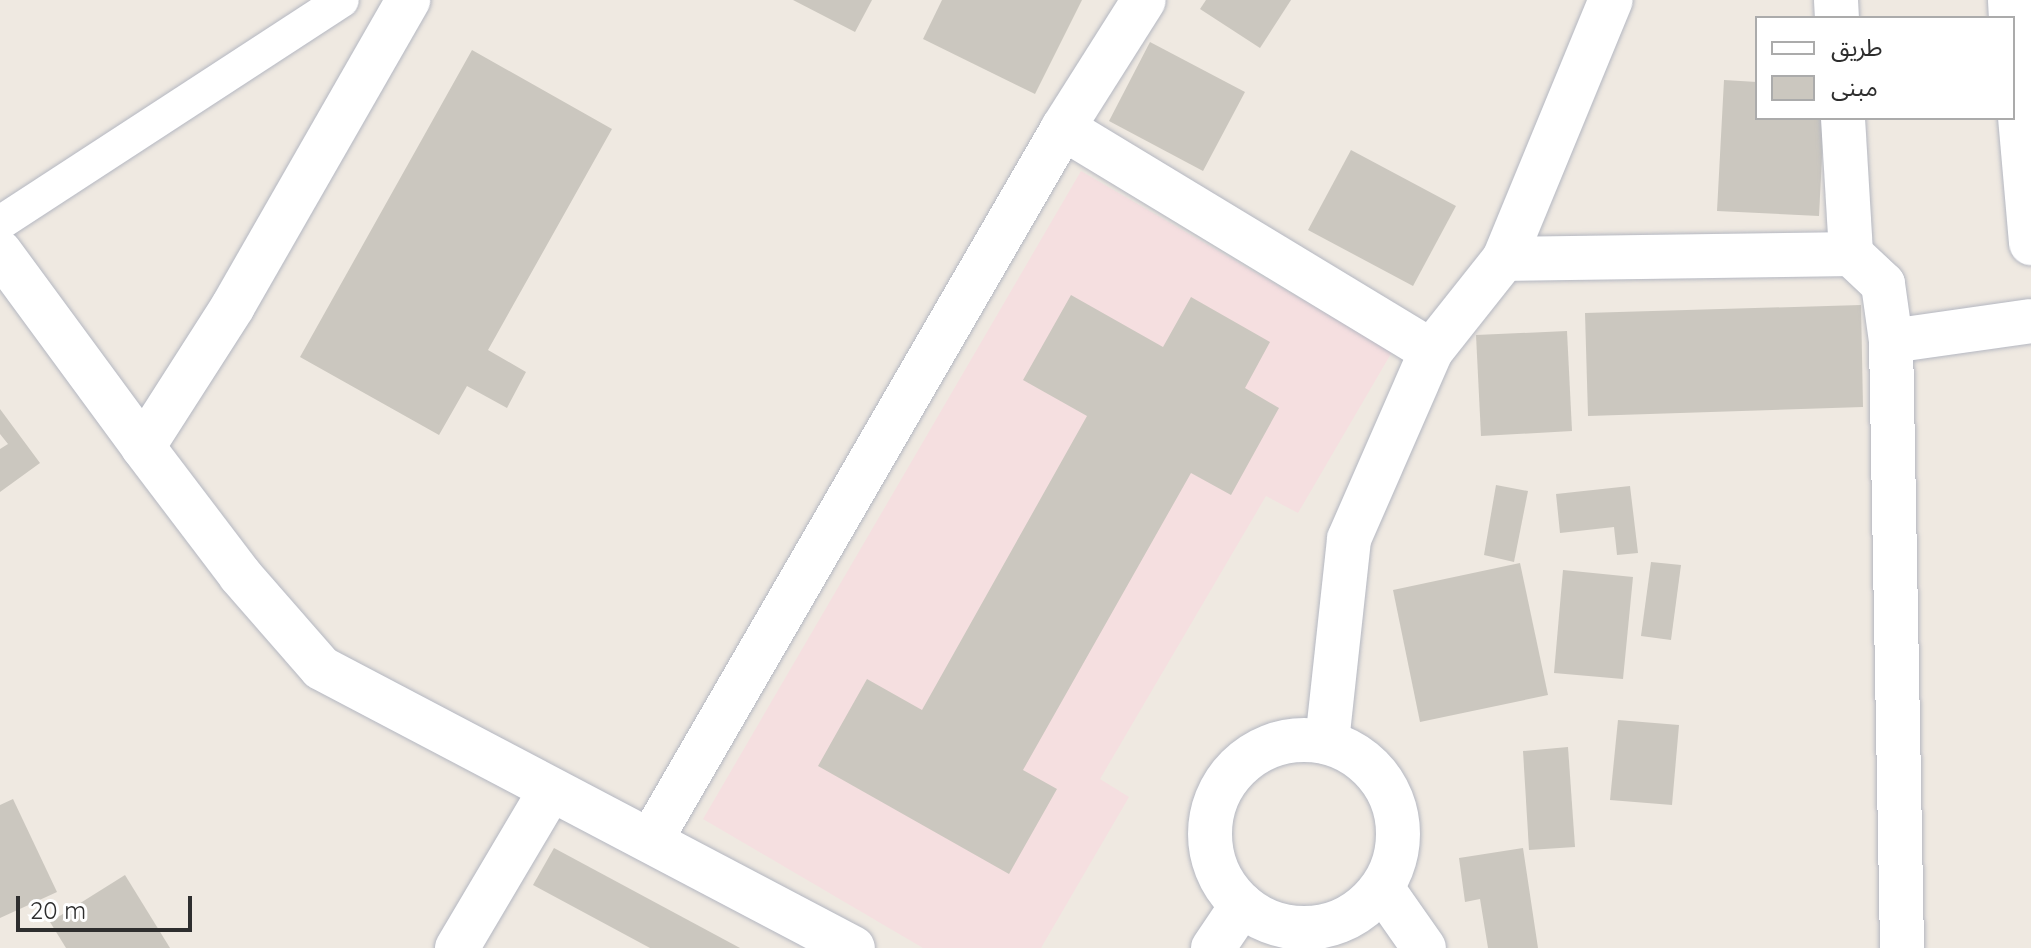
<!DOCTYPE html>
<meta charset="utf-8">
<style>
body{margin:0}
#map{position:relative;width:2031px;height:948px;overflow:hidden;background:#efe9e1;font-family:Quicksand,"Noto Sans Arabic",sans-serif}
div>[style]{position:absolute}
.medical>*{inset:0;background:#f5dfe0}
.building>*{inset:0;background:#cbc7bf}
.roads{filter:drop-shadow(0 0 2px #b4b7c1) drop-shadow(0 0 2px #b4b7c1)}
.lane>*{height:34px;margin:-17px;padding:0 17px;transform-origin:17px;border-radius:17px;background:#fff}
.street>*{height:44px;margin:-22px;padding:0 22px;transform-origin:22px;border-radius:22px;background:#fff}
.street>.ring{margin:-22px;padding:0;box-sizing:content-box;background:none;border:44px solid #fff;border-radius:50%}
span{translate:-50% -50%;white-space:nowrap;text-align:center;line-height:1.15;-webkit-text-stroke:6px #fff;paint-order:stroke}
.legend{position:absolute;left:1755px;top:16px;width:260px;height:104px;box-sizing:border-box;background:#fff;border:2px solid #ababab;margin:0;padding:10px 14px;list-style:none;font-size:24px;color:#2e2e2e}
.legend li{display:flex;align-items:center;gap:16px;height:40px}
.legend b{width:40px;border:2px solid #ababab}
.scale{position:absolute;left:16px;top:896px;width:176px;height:36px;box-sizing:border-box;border:4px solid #2e2e2e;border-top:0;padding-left:10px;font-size:24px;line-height:28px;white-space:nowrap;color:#2e2e2e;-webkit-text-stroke:6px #fff;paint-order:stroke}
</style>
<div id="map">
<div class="medical">
<i style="clip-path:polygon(1081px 171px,1392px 352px,1298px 513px,1266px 496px,1100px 779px,1129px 797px,1041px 948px,923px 948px,703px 819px)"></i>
</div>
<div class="building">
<i style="clip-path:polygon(793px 0,872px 0,855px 32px)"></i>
<i style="clip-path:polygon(942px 0,1082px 0,1035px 94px,923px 39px)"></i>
<i style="clip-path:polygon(1206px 0,1291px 0,1260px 48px,1200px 9px)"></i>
<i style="clip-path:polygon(1150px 42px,1245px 92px,1203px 171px,1109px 121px)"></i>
<i style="clip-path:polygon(472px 50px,612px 129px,488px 350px,526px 372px,507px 408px,467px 386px,439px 435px,300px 357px)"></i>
<i style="clip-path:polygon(1724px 80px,1757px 82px,1757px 118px,1824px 118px,1819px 216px,1717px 211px)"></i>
<i style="clip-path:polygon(1351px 150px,1456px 206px,1413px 286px,1308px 230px)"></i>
<i style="clip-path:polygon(1071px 295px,1163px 347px,1191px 297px,1270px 342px,1245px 388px,1279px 408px,1231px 495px,1191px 473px,1023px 770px,1057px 789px,1009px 874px,818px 766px,867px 679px,922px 710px,1087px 416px,1023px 380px)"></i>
<i style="clip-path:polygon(1861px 305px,1863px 407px,1588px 416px,1585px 313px)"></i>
<i style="clip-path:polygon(1567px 331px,1572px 431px,1481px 436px,1476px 335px)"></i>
<i style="clip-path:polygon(0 409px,40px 463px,0 492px,0 449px,8px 444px,0 434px)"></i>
<i style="clip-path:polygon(1496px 485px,1528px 491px,1514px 562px,1484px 555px)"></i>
<i style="clip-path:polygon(1630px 486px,1638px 553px,1617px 555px,1614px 527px,1560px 533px,1556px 494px)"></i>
<i style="clip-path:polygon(1651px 562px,1681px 565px,1671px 640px,1641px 636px)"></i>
<i style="clip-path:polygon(1520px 563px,1548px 695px,1420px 722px,1393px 590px)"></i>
<i style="clip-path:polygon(1563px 570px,1633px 577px,1623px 679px,1554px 673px)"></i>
<i style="clip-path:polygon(1618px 720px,1679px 725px,1672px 805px,1610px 800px)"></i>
<i style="clip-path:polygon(1568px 747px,1575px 847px,1529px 850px,1523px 751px)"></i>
<i style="clip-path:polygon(13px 799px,57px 892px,0 918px,0 805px)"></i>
<i style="clip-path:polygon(554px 848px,740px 948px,650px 948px,533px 885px)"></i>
<i style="clip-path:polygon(1523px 848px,1538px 948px,1488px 948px,1480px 899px,1465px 902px,1459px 858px)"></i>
<i style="clip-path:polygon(125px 875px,170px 948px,66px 948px,50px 922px)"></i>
</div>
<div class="roads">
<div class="lane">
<i style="left:0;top:223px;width:408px;rotate:-33.1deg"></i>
</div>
<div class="street">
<i style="left:1836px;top:0;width:18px;rotate:87deg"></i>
<i style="left:2010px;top:0;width:18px;rotate:87deg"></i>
<i style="left:2013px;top:37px;width:207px;rotate:85deg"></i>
<i style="left:1843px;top:118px;width:136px;rotate:86.6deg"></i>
<i style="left:1063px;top:128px;width:430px;rotate:31.2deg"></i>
<i style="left:0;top:252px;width:242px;rotate:53.7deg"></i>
<i style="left:143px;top:447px;width:167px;rotate:-57.4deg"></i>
<i style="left:233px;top:306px;width:353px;rotate:-60.2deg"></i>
<i style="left:1504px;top:259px;width:347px;rotate:-0.8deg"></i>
<i style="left:1851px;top:254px;width:44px;rotate:43.2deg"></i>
<i style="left:1883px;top:284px;width:58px;rotate:82deg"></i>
<i style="left:1891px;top:341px;width:141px;rotate:-8.1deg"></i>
<i style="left:1891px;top:341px;width:607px;rotate:88.96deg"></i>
<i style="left:143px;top:447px;width:161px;rotate:52.8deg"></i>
<i style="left:240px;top:575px;width:123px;rotate:48.9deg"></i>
<i style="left:321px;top:668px;width:601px;rotate:27.76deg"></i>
<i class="ring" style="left:1210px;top:740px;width:144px;height:144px"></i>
<i style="left:1327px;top:742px;width:204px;rotate:-83.8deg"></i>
<i style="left:1349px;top:539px;width:205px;rotate:-66.4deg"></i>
<i style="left:1431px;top:351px;width:117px;rotate:-51.6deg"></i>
<i style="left:1504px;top:259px;width:280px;rotate:-67.6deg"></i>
<i style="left:652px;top:838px;width:820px;rotate:-59.93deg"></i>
<i style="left:1063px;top:128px;width:151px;rotate:-57.7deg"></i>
<i style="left:1382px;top:888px;width:73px;rotate:55deg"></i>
<i style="left:457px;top:948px;width:182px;rotate:-59.4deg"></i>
<i style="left:1213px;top:948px;width:52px;rotate:-56deg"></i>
</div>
</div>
<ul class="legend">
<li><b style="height:10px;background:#fff"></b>طريق</li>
<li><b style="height:22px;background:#cbc7bf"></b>مبنى</li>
</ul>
<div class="scale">20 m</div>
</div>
